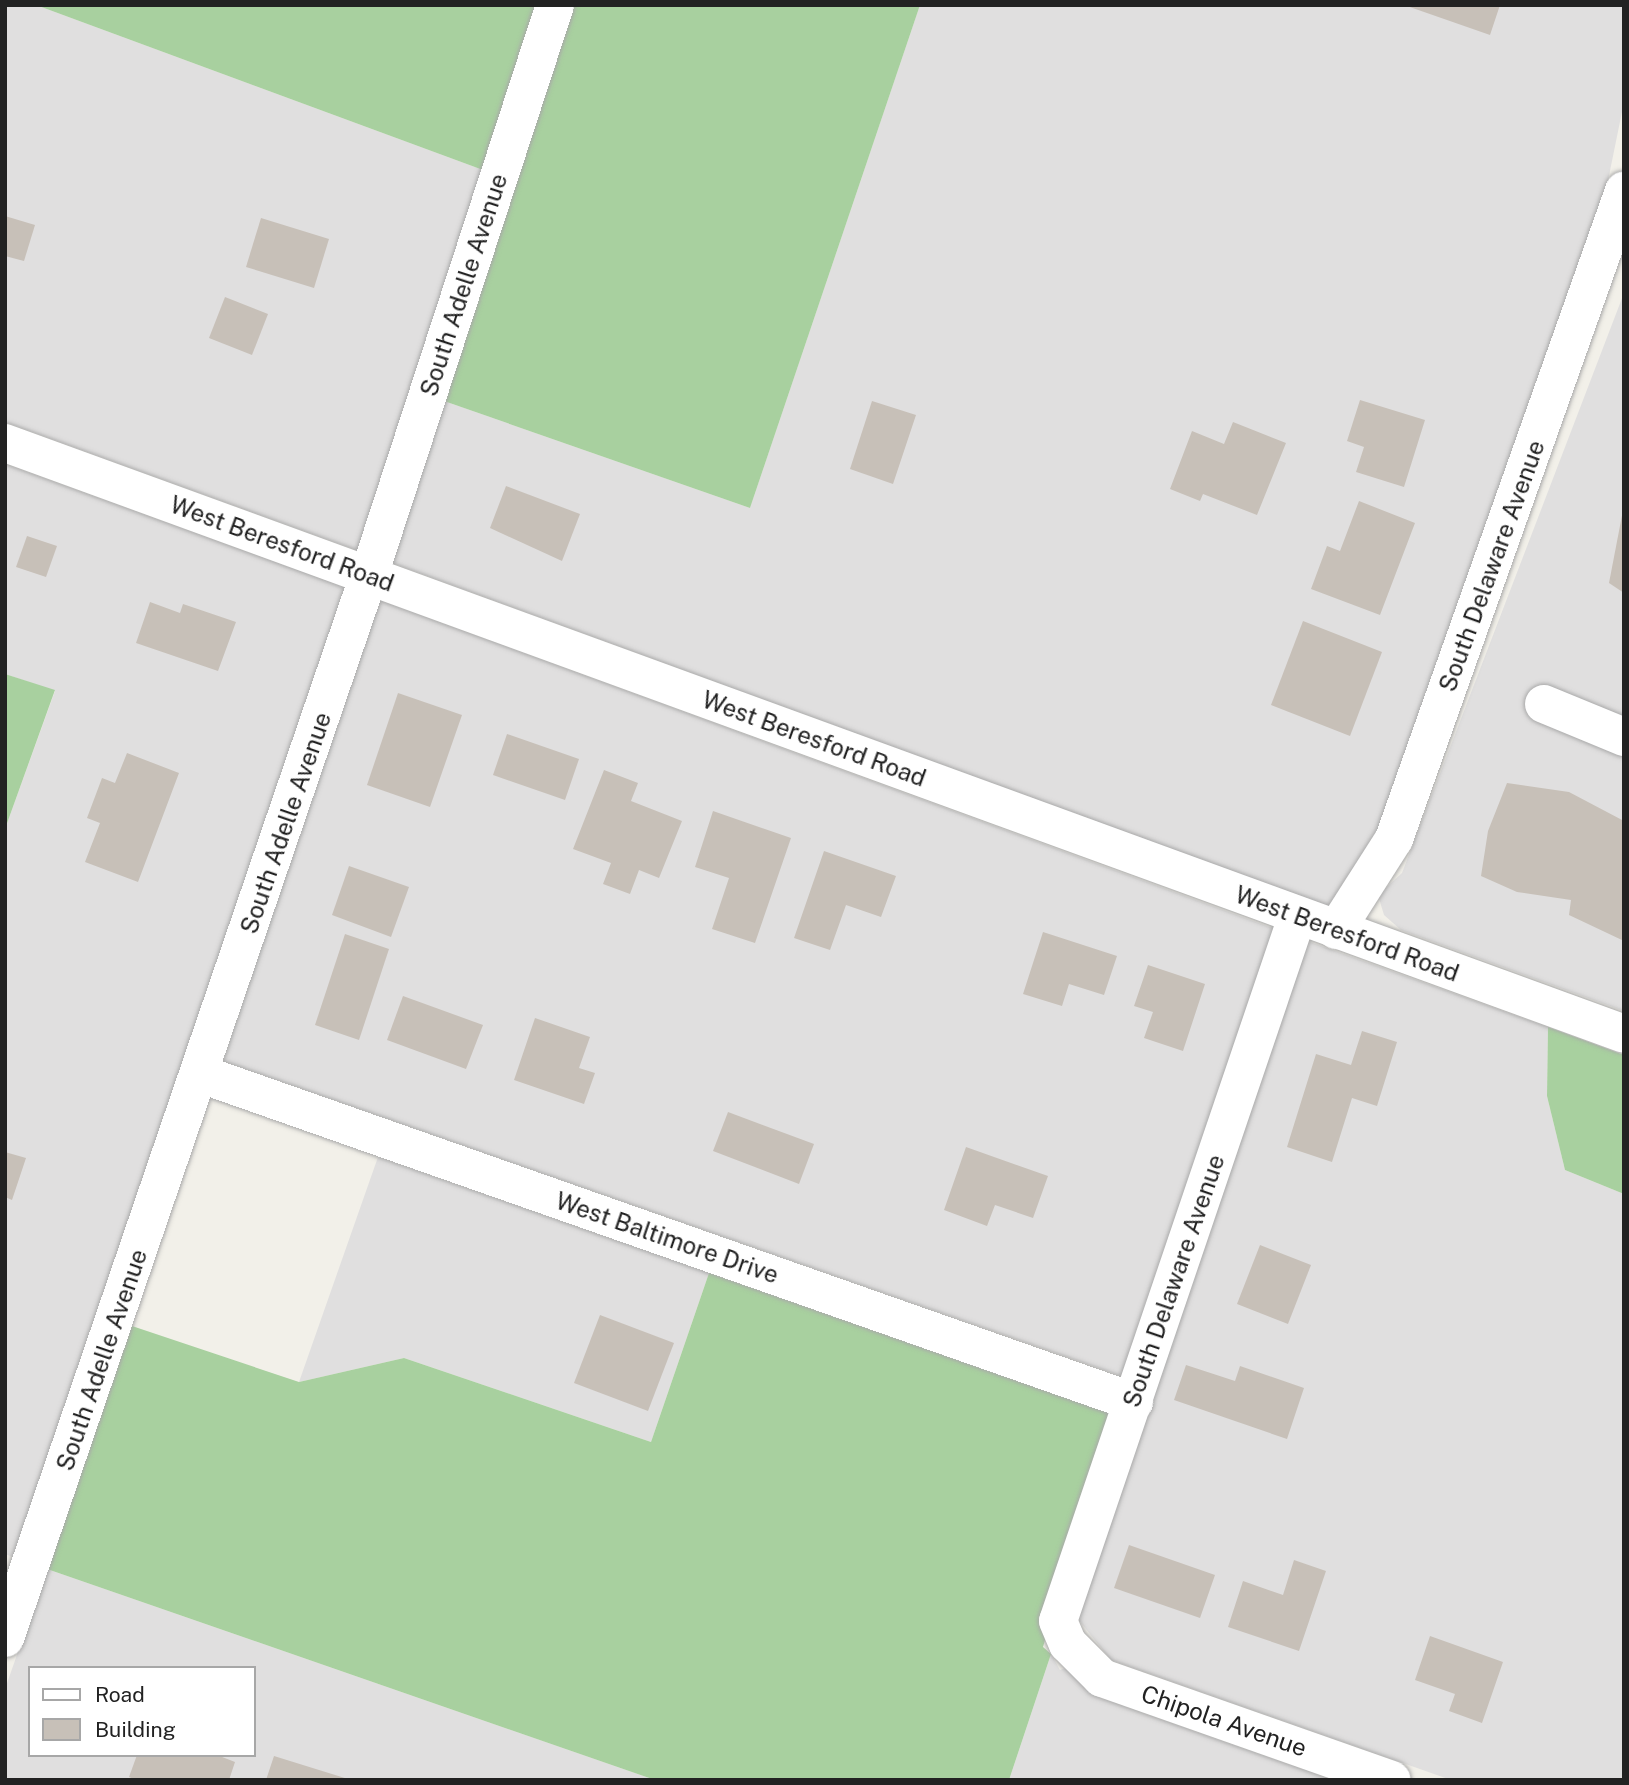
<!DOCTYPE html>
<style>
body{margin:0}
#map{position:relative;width:1629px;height:1785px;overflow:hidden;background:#f2f0e9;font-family:"Public Sans",sans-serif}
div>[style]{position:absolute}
.residential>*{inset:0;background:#e0dfdf}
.forest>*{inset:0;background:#a8d09f}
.building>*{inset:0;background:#c7c0b8}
.roads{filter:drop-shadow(0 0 2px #a9a9a9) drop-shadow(0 0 2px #a9a9a9)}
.minor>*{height:38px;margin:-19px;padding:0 19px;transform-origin:19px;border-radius:19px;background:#fff}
span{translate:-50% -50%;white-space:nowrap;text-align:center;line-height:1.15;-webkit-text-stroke:6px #fff;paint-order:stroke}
.street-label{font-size:24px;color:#222}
.frame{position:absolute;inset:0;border:7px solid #222;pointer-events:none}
.legend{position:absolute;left:28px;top:1666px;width:228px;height:91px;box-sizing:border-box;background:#fff;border:2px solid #a7a7a7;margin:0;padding:9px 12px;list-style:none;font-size:21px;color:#222}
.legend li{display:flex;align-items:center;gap:14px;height:35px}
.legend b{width:35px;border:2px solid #a7a7a7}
</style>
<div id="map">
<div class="residential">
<i style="clip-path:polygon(5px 5px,36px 5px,483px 170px,359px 551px,5px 422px)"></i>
<i style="clip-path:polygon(920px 5px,1624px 5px,1624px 102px,1602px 210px,1379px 831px,1330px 907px,392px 563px,444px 401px,750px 508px)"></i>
<i style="clip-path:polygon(1624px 293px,1624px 1011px,1401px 930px,1384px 915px,1378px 895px,1402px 873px)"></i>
<i style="clip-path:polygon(5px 464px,347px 588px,15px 1558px,5px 1554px,5px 829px,55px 691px,5px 674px)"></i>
<i style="clip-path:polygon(379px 600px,1275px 929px,1124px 1377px,223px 1061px)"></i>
<i style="clip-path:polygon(1307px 941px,1548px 1027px,1547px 1096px,1565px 1170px,1624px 1194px,1624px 1780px,1451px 1780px,1111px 1660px,1077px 1618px)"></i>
<i style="clip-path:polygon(378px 1157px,709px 1273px,651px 1442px,404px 1358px,299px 1382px)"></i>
<i style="clip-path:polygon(evenodd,47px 1569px,655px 1780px,5px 1780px,5px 1689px,47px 1569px,30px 1668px,254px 1668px,254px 1755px,30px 1755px,30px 1668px)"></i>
<i style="clip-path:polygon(1051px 1654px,1060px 1670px,1065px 1668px,1095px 1696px,1333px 1780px,1009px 1780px)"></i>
</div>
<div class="forest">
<i style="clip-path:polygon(36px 5px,537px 5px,483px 170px)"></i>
<i style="clip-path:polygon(574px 5px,920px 5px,750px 508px,444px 401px)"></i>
<i style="clip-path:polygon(5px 674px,55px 690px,5px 829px)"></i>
<i style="clip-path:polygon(1548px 1027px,1624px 1055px,1624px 1194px,1565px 1170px,1547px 1096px)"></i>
<i style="clip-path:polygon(709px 1273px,1111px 1414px,1043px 1647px,1051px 1654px,1009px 1780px,655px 1780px,47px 1569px,132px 1326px,299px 1382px,404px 1358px,651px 1442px)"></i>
</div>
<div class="building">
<i style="clip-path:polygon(1404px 5px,1500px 5px,1490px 35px)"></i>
<i style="clip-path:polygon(5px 216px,35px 225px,24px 261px,5px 256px)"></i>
<i style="clip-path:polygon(261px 218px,329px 239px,314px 288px,246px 267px)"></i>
<i style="clip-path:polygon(225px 297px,268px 314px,252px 355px,209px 338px)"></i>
<i style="clip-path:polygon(1360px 400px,1425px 420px,1404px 487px,1356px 472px,1364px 447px,1347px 441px)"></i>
<i style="clip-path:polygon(872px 401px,916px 415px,893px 484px,850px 469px)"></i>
<i style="clip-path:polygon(1233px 422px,1286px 443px,1257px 515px,1203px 494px,1200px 501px,1170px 489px,1192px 431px,1224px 444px)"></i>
<i style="clip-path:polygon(506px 486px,580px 514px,562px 561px,490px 528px)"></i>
<i style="clip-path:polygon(1359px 501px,1415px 523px,1380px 615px,1311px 589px,1327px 546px,1340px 551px)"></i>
<i style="clip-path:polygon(1624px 505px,1624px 593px,1609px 583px)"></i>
<i style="clip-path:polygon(27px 536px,57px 546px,46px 577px,16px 567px)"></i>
<i style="clip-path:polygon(150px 602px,180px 613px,183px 604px,236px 622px,218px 671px,136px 643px)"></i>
<i style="clip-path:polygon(1303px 621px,1382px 652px,1350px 736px,1271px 705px)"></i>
<i style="clip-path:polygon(398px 693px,462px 715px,430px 807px,367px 785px)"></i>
<i style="clip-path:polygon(507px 734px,579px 759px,565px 800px,493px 775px)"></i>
<i style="clip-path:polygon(127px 753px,179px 773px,138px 882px,85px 862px,100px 823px,87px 818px,102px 778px,115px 783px)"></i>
<i style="clip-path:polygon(604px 770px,638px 783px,631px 801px,682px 821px,659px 878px,639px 870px,630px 894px,603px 884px,611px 863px,573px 849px)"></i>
<i style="clip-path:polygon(1507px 783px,1569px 792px,1624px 821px,1624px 941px,1569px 915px,1571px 900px,1517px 892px,1481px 876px,1488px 831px)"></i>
<i style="clip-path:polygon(713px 811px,791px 838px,755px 943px,712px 929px,729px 878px,695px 867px)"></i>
<i style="clip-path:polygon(824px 851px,896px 876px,881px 917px,846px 905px,830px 950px,794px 938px)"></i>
<i style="clip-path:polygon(349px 866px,409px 887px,391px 937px,332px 915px)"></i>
<i style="clip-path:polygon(1043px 932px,1117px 956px,1104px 995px,1069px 984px,1062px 1006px,1023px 994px)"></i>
<i style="clip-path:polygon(345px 934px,389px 949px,359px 1040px,315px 1025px)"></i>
<i style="clip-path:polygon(1148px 965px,1205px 984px,1183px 1051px,1144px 1038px,1153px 1012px,1134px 1006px)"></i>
<i style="clip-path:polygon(403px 996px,483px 1025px,466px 1069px,387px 1040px)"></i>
<i style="clip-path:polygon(535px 1018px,590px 1037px,579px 1068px,595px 1073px,584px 1104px,514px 1080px)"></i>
<i style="clip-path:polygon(1362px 1031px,1397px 1042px,1377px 1106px,1352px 1098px,1332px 1162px,1287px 1147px,1316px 1054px,1351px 1065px)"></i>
<i style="clip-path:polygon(728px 1112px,814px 1144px,799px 1184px,713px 1151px)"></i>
<i style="clip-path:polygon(966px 1147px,1048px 1176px,1033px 1218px,995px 1205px,987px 1226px,944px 1210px)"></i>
<i style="clip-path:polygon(5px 1152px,26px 1158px,12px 1200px,5px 1197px)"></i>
<i style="clip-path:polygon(1260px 1245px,1311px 1265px,1288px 1324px,1237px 1304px)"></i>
<i style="clip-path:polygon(600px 1315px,674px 1343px,648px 1411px,574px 1383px)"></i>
<i style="clip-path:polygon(1186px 1365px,1235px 1381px,1240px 1366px,1304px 1388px,1287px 1439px,1174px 1400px)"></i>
<i style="clip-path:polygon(1129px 1545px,1215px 1575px,1200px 1618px,1114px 1588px)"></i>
<i style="clip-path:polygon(1294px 1560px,1326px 1571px,1299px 1651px,1228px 1627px,1243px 1581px,1283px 1595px)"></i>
<i style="clip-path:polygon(1430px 1636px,1503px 1662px,1482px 1723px,1449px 1711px,1455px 1694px,1415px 1680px)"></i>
<i style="clip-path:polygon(137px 1755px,217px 1755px,235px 1762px,229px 1780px,136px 1780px,129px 1777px)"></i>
<i style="clip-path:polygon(274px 1756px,348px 1779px,348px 1780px,266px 1780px)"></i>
</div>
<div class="roads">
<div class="minor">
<i style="left:5px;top:443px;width:1723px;rotate:20.05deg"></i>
<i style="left:1544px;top:704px;width:87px;rotate:22.4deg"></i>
<i style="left:1297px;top:917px;width:743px;rotate:108.75deg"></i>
<i style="left:1058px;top:1621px;width:25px;rotate:67deg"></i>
<i style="left:1068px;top:1644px;width:48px;rotate:45deg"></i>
<i style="left:1102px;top:1678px;width:307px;rotate:19.4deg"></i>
<i style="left:1336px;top:930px;width:108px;rotate:-57.5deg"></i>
<i style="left:1394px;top:839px;width:688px;rotate:-70.46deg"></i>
<i style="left:201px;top:1074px;width:989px;rotate:19.37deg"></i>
<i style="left:5px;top:1638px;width:1124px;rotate:-71.1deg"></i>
<i style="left:369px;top:575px;width:600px;rotate:-71.93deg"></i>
</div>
</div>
<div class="street-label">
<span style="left:464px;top:285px;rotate:-72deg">South Adelle Avenue</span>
<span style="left:282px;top:544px;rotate:20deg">West Beresford Road</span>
<span style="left:1492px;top:566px;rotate:-70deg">South Delaware Avenue</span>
<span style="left:814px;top:739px;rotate:20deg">West Beresford Road</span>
<span style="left:286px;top:823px;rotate:-71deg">South Adelle Avenue</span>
<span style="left:1347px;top:934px;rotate:20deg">West Beresford Road</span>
<span style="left:667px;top:1238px;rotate:19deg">West Baltimore Drive</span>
<span style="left:1174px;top:1281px;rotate:-71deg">South Delaware Avenue</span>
<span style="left:102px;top:1360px;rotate:-71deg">South Adelle Avenue</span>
<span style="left:1224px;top:1721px;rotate:19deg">Chipola Avenue</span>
</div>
<div class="frame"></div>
<ul class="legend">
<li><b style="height:9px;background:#fff"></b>Road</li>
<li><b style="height:19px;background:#c7c0b8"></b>Building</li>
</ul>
</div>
